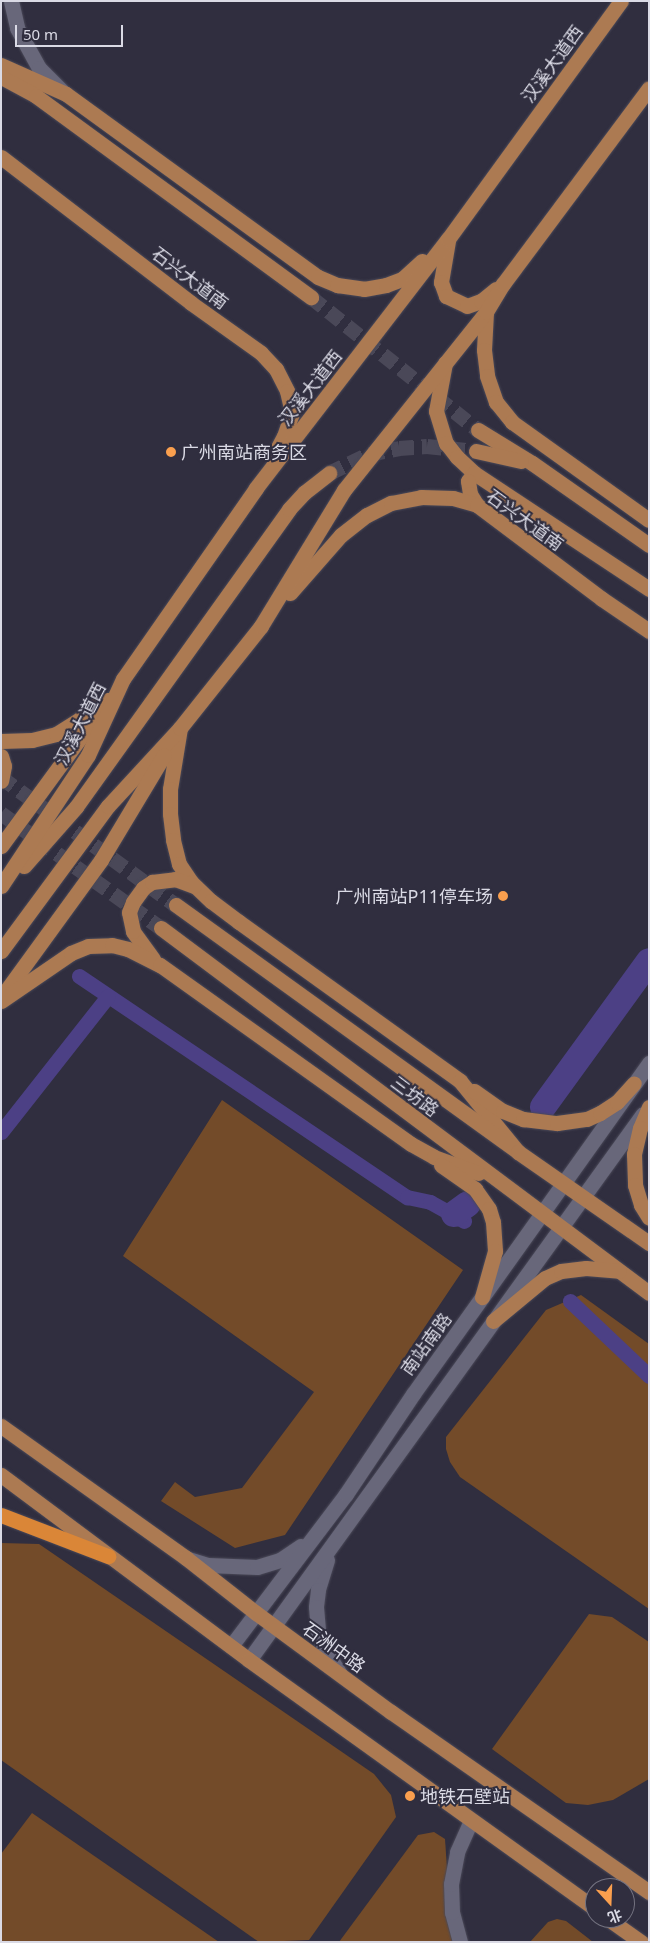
<!DOCTYPE html>
<meta charset="utf-8">
<style>
body{margin:0}
#map{position:relative;width:650px;height:1943px;overflow:hidden;background:#302e3f;font-family:"Noto Sans","Noto Sans SC",sans-serif}
div>[style]{position:absolute}
.green>*{inset:0;background:#734b29}
.canal>*{height:15px;margin:-7.5px;padding:0 7.5px;transform-origin:7.5px;border-radius:7.5px;background:#4c4085}
.river>*{height:26px;margin:-13px;padding:0 13px;transform-origin:13px;border-radius:13px;background:#4c4085}
.major-tunnel>*{height:15px;margin-top:-7.5px;transform-origin:0;background:repeating-linear-gradient(90deg,#4a4858 0 15px,transparent 0 23px)}
.roads{filter:drop-shadow(0 0 1px #4a4958) drop-shadow(0 0 1px #4a4958)}
.minor>*{height:15px;margin:-7.5px;padding:0 7.5px;transform-origin:7.5px;border-radius:7.5px;background:#68677a}
.major>*{height:15px;margin:-7.5px;padding:0 7.5px;transform-origin:7.5px;border-radius:7.5px;background:#ac7a52}
.highway>*{height:15px;margin:-7.5px;padding:0 7.5px;transform-origin:7.5px;border-radius:7.5px;background:#da8637}
.dots>*{width:14px;height:14px;translate:-50% -50%;box-sizing:border-box;border:2px solid #302e3f;border-radius:50%}
span{translate:-50% -50%;white-space:nowrap;text-align:center;line-height:1.15;-webkit-text-stroke:4px #302e3f;paint-order:stroke}
.street-label{font-size:18px;color:#dadae5}
.poi-label{font-size:18px;color:#dadae5}
.left{translate:0 -50%;text-align:left}
.right{translate:-100% -50%;text-align:right}
.frame{position:absolute;inset:0;border:2px solid #dadae5;pointer-events:none}
.north{position:absolute;left:585px;top:1878px;width:50px;height:50px;box-sizing:border-box;background:#302e3f;border:1px solid #747381;border-radius:50%;rotate:160deg;font-size:14px;font-weight:700;line-height:20px;text-align:center;color:#dadae5}
.north::after{content:'';display:block;margin:auto;width:18px;height:22px;background:#fa9f4e;clip-path:polygon(50% 0,100% 100%,50% 72%,0 100%)}
.scale{position:absolute;left:15px;top:25px;width:108px;height:22px;box-sizing:border-box;border:2px solid #dadae5;border-top:0;padding-left:6px;font-size:15px;line-height:18px;white-space:nowrap;color:#dadae5;-webkit-text-stroke:4px #302e3f;paint-order:stroke}
</style>
<div id="map">
<div class="green">
<i style="clip-path:polygon(222px 1100px,463px 1270px,285px 1535px,235px 1548px,161px 1501px,175px 1482px,195px 1497px,242px 1488px,314px 1392px,123px 1256px)"></i>
<i style="clip-path:polygon(581px 1295px,649px 1344px,649px 1609px,460px 1477px,450px 1462px,446px 1449px,446px 1437px,546px 1310px)"></i>
<i style="clip-path:polygon(1px 1543px,39px 1544px,374px 1774px,391px 1795px,396px 1817px,309px 1940px,259px 1942px,1px 1760px)"></i>
<i style="clip-path:polygon(589px 1614px,612px 1617px,649px 1642px,649px 1779px,613px 1800px,588px 1805px,566px 1803px,492px 1749px)"></i>
<i style="clip-path:polygon(32px 1813px,219px 1942px,1px 1942px,1px 1854px)"></i>
<i style="clip-path:polygon(434px 1832px,445px 1839px,452px 1942px,339px 1942px,418px 1835px)"></i>
<i style="clip-path:polygon(557px 1919px,566px 1921px,593px 1942px,530px 1942px,548px 1922px)"></i>
</div>
<div class="canal">
<i style="left:79px;top:976px;width:396px;rotate:34deg"></i>
<i style="left:407px;top:1197px;width:24px;rotate:12deg"></i>
<i style="left:430px;top:1202px;width:39px;rotate:29deg"></i>
<i style="left:1px;top:1132px;width:173px;rotate:-51.8deg"></i>
<i style="left:570px;top:1301px;width:109px;rotate:43.5deg"></i>
</div>
<div class="river">
<i style="left:543px;top:1107px;width:180px;rotate:-54deg"></i>
<i style="left:454px;top:1214px;width:17px;rotate:-36deg"></i>
</div>
<div class="major-tunnel">
<i style="left:311px;top:297px;width:213px;rotate:38.5deg"></i>
<i style="left:329px;top:473px;width:44px;rotate:-25.4deg"></i>
<i style="left:369px;top:454px;width:31px;rotate:-11deg"></i>
<i style="left:399px;top:448px;width:28px;rotate:-4deg"></i>
<i style="left:427px;top:446px;width:49px;rotate:5.8deg"></i>
<i style="left:1px;top:777px;width:217px;rotate:36.2deg"></i>
<i style="left:1px;top:813px;width:197px;rotate:35.7deg"></i>
</div>
<div class="roads">
<div class="minor">
<i style="left:11px;top:1px;width:28px;rotate:77deg"></i>
<i style="left:17px;top:28px;width:46px;rotate:61.2deg"></i>
<i style="left:39px;top:68px;width:34px;rotate:45deg"></i>
<i style="left:188px;top:1559px;width:21px;rotate:17deg"></i>
<i style="left:208px;top:1565px;width:49px;rotate:2.3deg"></i>
<i style="left:257px;top:1567px;width:24px;rotate:-17deg"></i>
<i style="left:280px;top:1560px;width:25px;rotate:-34deg"></i>
<i style="left:327px;top:1560px;width:31px;rotate:107deg"></i>
<i style="left:318px;top:1590px;width:17px;rotate:97deg"></i>
<i style="left:316px;top:1607px;width:24px;rotate:85deg"></i>
<i style="left:318px;top:1631px;width:20px;rotate:70deg"></i>
<i style="left:325px;top:1650px;width:28px;rotate:58deg"></i>
<i style="left:231px;top:1646px;width:191px;rotate:-52.9deg"></i>
<i style="left:346px;top:1494px;width:120px;rotate:-56.2deg"></i>
<i style="left:413px;top:1394px;width:407px;rotate:-54.5deg"></i>
<i style="left:249px;top:1660px;width:673px;rotate:-54.19deg"></i>
<i style="left:460px;top:1942px;width:31px;rotate:-105deg"></i>
<i style="left:452px;top:1912px;width:28px;rotate:-92deg"></i>
<i style="left:451px;top:1884px;width:33px;rotate:-79deg"></i>
<i style="left:457px;top:1852px;width:35px;rotate:-66deg"></i>
</div>
<div class="major">
<i style="left:1px;top:65px;width:71px;rotate:24deg"></i>
<i style="left:66px;top:94px;width:311px;rotate:36deg"></i>
<i style="left:318px;top:277px;width:21px;rotate:23deg"></i>
<i style="left:337px;top:285px;width:27px;rotate:8deg"></i>
<i style="left:364px;top:289px;width:22px;rotate:-10deg"></i>
<i style="left:386px;top:285px;width:17px;rotate:-21deg"></i>
<i style="left:402px;top:279px;width:27px;rotate:-42deg"></i>
<i style="left:1px;top:77px;width:40px;rotate:28deg"></i>
<i style="left:36px;top:96px;width:341px;rotate:36.2deg"></i>
<i style="left:1px;top:157px;width:240px;rotate:37.5deg"></i>
<i style="left:191px;top:303px;width:86px;rotate:35.5deg"></i>
<i style="left:261px;top:353px;width:22px;rotate:47deg"></i>
<i style="left:276px;top:369px;width:25px;rotate:63deg"></i>
<i style="left:287px;top:391px;width:23px;rotate:77deg"></i>
<i style="left:292px;top:413px;width:24px;rotate:109deg"></i>
<i style="left:284px;top:436px;width:15px;rotate:118deg"></i>
<i style="left:448px;top:241px;width:42px;rotate:99.7deg"></i>
<i style="left:441px;top:282px;width:15px;rotate:70deg"></i>
<i style="left:446px;top:296px;width:23px;rotate:25deg"></i>
<i style="left:467px;top:306px;width:15px;rotate:-20deg"></i>
<i style="left:481px;top:301px;width:19px;rotate:-39deg"></i>
<i style="left:486px;top:312px;width:38px;rotate:93deg"></i>
<i style="left:484px;top:350px;width:26px;rotate:83deg"></i>
<i style="left:487px;top:376px;width:28px;rotate:71deg"></i>
<i style="left:496px;top:402px;width:26px;rotate:51deg"></i>
<i style="left:512px;top:422px;width:168px;rotate:35.6deg"></i>
<i style="left:445px;top:363px;width:49px;rotate:100.6deg"></i>
<i style="left:436px;top:411px;width:34px;rotate:73deg"></i>
<i style="left:446px;top:443px;width:18px;rotate:52deg"></i>
<i style="left:457px;top:457px;width:23px;rotate:43deg"></i>
<i style="left:474px;top:473px;width:210px;rotate:33.5deg"></i>
<i style="left:478px;top:430px;width:63px;rotate:31.4deg"></i>
<i style="left:532px;top:463px;width:143px;rotate:35deg"></i>
<i style="left:476px;top:451px;width:46px;rotate:12.5deg"></i>
<i style="left:474px;top:473px;width:10px;rotate:127deg"></i>
<i style="left:468px;top:481px;width:13px;rotate:81deg"></i>
<i style="left:470px;top:494px;width:13px;rotate:58deg"></i>
<i style="left:290px;top:593px;width:77px;rotate:-48.7deg"></i>
<i style="left:341px;top:535px;width:33px;rotate:-38deg"></i>
<i style="left:367px;top:515px;width:27px;rotate:-27deg"></i>
<i style="left:391px;top:503px;width:31px;rotate:-11deg"></i>
<i style="left:421px;top:497px;width:32px;rotate:2deg"></i>
<i style="left:453px;top:498px;width:25px;rotate:16deg"></i>
<i style="left:477px;top:505px;width:156px;rotate:36.9deg"></i>
<i style="left:602px;top:599px;width:57px;rotate:34.2deg"></i>
<i style="left:180px;top:728px;width:62px;rotate:99.3deg"></i>
<i style="left:170px;top:789px;width:25px;rotate:90deg"></i>
<i style="left:170px;top:814px;width:26px;rotate:83deg"></i>
<i style="left:173px;top:840px;width:25px;rotate:76deg"></i>
<i style="left:179px;top:864px;width:22px;rotate:56deg"></i>
<i style="left:191px;top:882px;width:28px;rotate:44deg"></i>
<i style="left:211px;top:901px;width:35px;rotate:37deg"></i>
<i style="left:239px;top:922px;width:272px;rotate:35.7deg"></i>
<i style="left:460px;top:1081px;width:92px;rotate:50.8deg"></i>
<i style="left:1px;top:741px;width:31px;rotate:-2deg"></i>
<i style="left:32px;top:740px;width:25px;rotate:-14deg"></i>
<i style="left:56px;top:734px;width:28px;rotate:-32deg"></i>
<i style="left:80px;top:719px;width:23px;rotate:-41deg"></i>
<i style="left:1px;top:756px;width:10px;rotate:73deg"></i>
<i style="left:4px;top:766px;width:15px;rotate:101deg"></i>
<i style="left:1px;top:846px;width:181px;rotate:-53.8deg"></i>
<i style="left:24px;top:866px;width:79px;rotate:-48.6deg"></i>
<i style="left:76px;top:807px;width:366px;rotate:-54.4deg"></i>
<i style="left:289px;top:509px;width:23px;rotate:-47deg"></i>
<i style="left:305px;top:492px;width:31px;rotate:-38deg"></i>
<i style="left:1px;top:886px;width:157px;rotate:-56.4deg"></i>
<i style="left:88px;top:755px;width:84px;rotate:-65.3deg"></i>
<i style="left:123px;top:679px;width:233px;rotate:-55.1deg"></i>
<i style="left:256px;top:488px;width:314px;rotate:-52.4deg"></i>
<i style="left:448px;top:239px;width:294px;rotate:-54deg"></i>
<i style="left:176px;top:905px;width:422px;rotate:35.8deg"></i>
<i style="left:518px;top:1152px;width:160px;rotate:34.8deg"></i>
<i style="left:161px;top:928px;width:609px;rotate:36.79deg"></i>
<i style="left:1px;top:951px;width:180px;rotate:-53.6deg"></i>
<i style="left:108px;top:806px;width:106px;rotate:-47.3deg"></i>
<i style="left:180px;top:728px;width:130px;rotate:-51.5deg"></i>
<i style="left:261px;top:626px;width:159px;rotate:-58.6deg"></i>
<i style="left:344px;top:490px;width:228px;rotate:-51.4deg"></i>
<i style="left:486px;top:312px;width:33px;rotate:-59deg"></i>
<i style="left:503px;top:284px;width:244px;rotate:-53.3deg"></i>
<i style="left:153px;top:959px;width:34px;rotate:-126deg"></i>
<i style="left:133px;top:931px;width:19px;rotate:-102deg"></i>
<i style="left:129px;top:912px;width:11px;rotate:-68deg"></i>
<i style="left:133px;top:902px;width:17px;rotate:-54deg"></i>
<i style="left:143px;top:888px;width:11px;rotate:-34deg"></i>
<i style="left:152px;top:882px;width:23px;rotate:-7deg"></i>
<i style="left:175px;top:879px;width:20px;rotate:20deg"></i>
<i style="left:3px;top:995px;width:167px;rotate:-54deg"></i>
<i style="left:101px;top:860px;width:122px;rotate:-59deg"></i>
<i style="left:1px;top:1001px;width:85px;rotate:-34.4deg"></i>
<i style="left:71px;top:953px;width:18px;rotate:-22deg"></i>
<i style="left:88px;top:946px;width:24px;rotate:-2deg"></i>
<i style="left:112px;top:945px;width:16px;rotate:14deg"></i>
<i style="left:128px;top:949px;width:36px;rotate:27deg"></i>
<i style="left:160px;top:965px;width:308px;rotate:35.5deg"></i>
<i style="left:411px;top:1144px;width:26px;rotate:29deg"></i>
<i style="left:434px;top:1157px;width:47px;rotate:20deg"></i>
<i style="left:474px;top:1091px;width:35px;rotate:35deg"></i>
<i style="left:503px;top:1111px;width:22px;rotate:22deg"></i>
<i style="left:523px;top:1119px;width:34px;rotate:7deg"></i>
<i style="left:557px;top:1123px;width:30px;rotate:-8deg"></i>
<i style="left:587px;top:1119px;width:14px;rotate:-25deg"></i>
<i style="left:600px;top:1113px;width:20px;rotate:-33deg"></i>
<i style="left:617px;top:1102px;width:25px;rotate:-48deg"></i>
<i style="left:649px;top:1107px;width:23px;rotate:113deg"></i>
<i style="left:640px;top:1128px;width:27px;rotate:103deg"></i>
<i style="left:634px;top:1154px;width:31px;rotate:88deg"></i>
<i style="left:635px;top:1185px;width:21px;rotate:73deg"></i>
<i style="left:641px;top:1205px;width:15px;rotate:58deg"></i>
<i style="left:441px;top:1165px;width:42px;rotate:35.2deg"></i>
<i style="left:475px;top:1189px;width:24px;rotate:55deg"></i>
<i style="left:489px;top:1209px;width:14px;rotate:73deg"></i>
<i style="left:493px;top:1222px;width:29px;rotate:86deg"></i>
<i style="left:495px;top:1251px;width:48px;rotate:105.8deg"></i>
<i style="left:493px;top:1321px;width:67px;rotate:-39.6deg"></i>
<i style="left:545px;top:1278px;width:17px;rotate:-24deg"></i>
<i style="left:561px;top:1271px;width:25px;rotate:-7deg"></i>
<i style="left:586px;top:1268px;width:33px;rotate:5deg"></i>
<i style="left:1px;top:1426px;width:227px;rotate:35.5deg"></i>
<i style="left:186px;top:1558px;width:89px;rotate:38.2deg"></i>
<i style="left:256px;top:1613px;width:167px;rotate:36.3deg"></i>
<i style="left:391px;top:1712px;width:315px;rotate:34.9deg"></i>
<i style="left:1px;top:1475px;width:309px;rotate:36.7deg"></i>
<i style="left:249px;top:1660px;width:426px;rotate:35.7deg"></i>
<i style="left:607px;top:1918px;width:42px;rotate:35.2deg"></i>
</div>
<div class="highway">
<i style="left:1px;top:1515px;width:115px;rotate:21deg"></i>
</div>
</div>
<div class="dots">
<i style="left:171px;top:452px;background:#fa9f4e"></i>
<i style="left:503px;top:896px;background:#fa9f4e"></i>
<i style="left:410px;top:1796px;background:#fa9f4e"></i>
</div>
<div class="street-label">
<span style="left:552px;top:64px;rotate:-54deg">汉溪大道西</span>
<span style="left:190px;top:278px;rotate:37deg">石兴大道南</span>
<span style="left:310px;top:388px;rotate:-52deg">汉溪大道西</span>
<span style="left:525px;top:520px;rotate:36deg">石兴大道南</span>
<span style="left:80px;top:724px;rotate:-63deg">汉溪大道西</span>
<span style="left:415px;top:1096px;rotate:37deg">三坊路</span>
<span style="left:426px;top:1344px;rotate:-54deg">南站南路</span>
<span style="left:334px;top:1647px;rotate:36deg">石洲中路</span>
</div>
<div class="poi-label">
<span class="left" style="left:181px;top:452px">广州南站商务区</span>
<span class="right" style="left:493px;top:896px">广州南站P11停车场</span>
<span class="left" style="left:420px;top:1796px">地铁石壁站</span>
</div>
<div class="frame"></div>
<div class="north">北</div>
<div class="scale">50 m</div>
</div>
